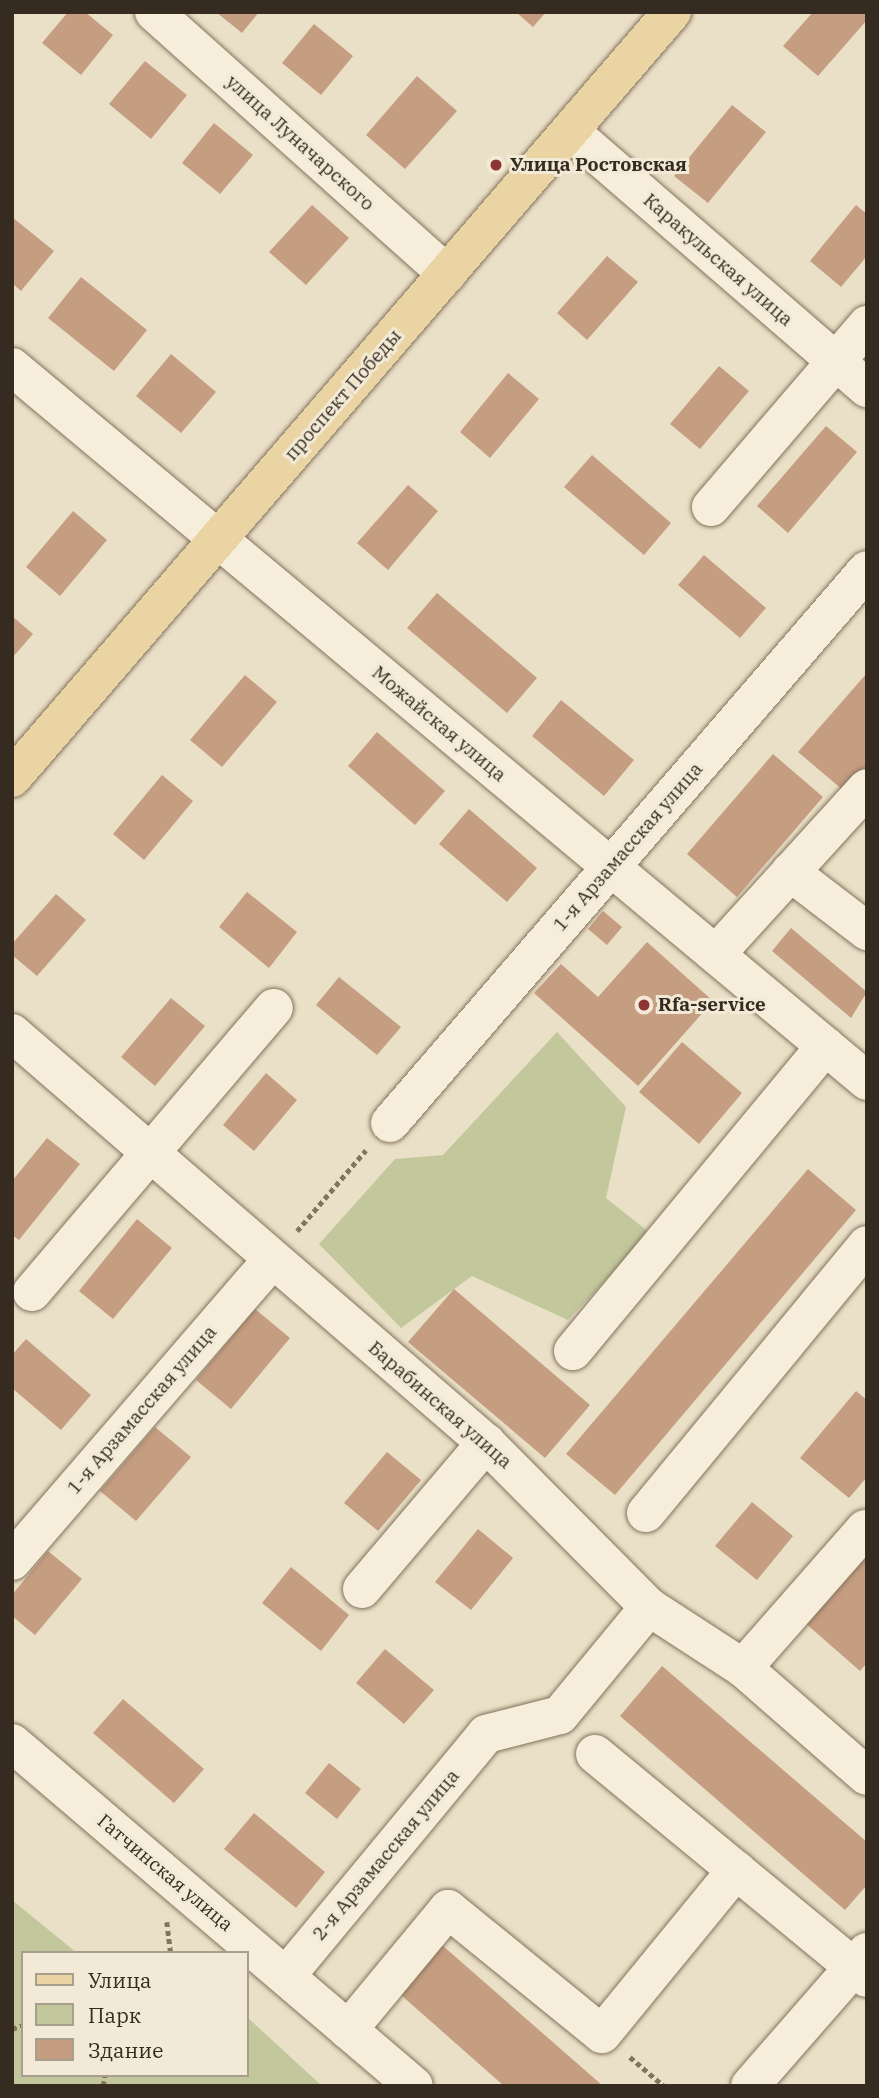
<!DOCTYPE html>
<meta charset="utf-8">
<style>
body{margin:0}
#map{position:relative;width:879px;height:2098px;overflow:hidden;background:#eae0c7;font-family:"IBM Plex Serif",serif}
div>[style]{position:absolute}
.green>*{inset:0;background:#c2c89c}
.building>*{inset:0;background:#c59d80}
.path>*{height:4.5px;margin-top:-2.25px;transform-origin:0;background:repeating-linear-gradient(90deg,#84735e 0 5px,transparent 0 8.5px)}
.roads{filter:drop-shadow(0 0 2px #84735e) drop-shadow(0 0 2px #84735e)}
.minor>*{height:38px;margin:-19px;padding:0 19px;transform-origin:19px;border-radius:19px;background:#f6eeda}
.major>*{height:38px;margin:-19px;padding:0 19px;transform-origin:19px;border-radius:19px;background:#ead4a3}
.dots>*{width:19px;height:19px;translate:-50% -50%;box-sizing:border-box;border:4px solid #f2ead6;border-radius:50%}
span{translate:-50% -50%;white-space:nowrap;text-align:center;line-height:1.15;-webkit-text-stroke:6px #f2ead6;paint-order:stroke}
.street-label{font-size:19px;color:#362b20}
.poi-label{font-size:19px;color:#362b20;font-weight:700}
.left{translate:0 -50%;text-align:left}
.frame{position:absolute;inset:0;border:14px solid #362b20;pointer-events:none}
.legend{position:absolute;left:21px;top:1951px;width:228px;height:126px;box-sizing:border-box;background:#f2ead6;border:2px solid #a79e8d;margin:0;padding:9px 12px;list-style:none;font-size:21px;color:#362b20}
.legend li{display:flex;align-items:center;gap:14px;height:35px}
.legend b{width:35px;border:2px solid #a79e8d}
</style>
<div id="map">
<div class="green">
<i style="clip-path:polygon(557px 1032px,626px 1107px,606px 1198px,650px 1233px,568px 1320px,472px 1276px,401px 1328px,319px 1244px,395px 1159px,443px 1155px)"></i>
<i style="clip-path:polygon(12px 1900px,77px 1953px,23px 1953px,23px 2075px,247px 2075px,247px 2017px,322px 2086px,12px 2086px)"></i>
</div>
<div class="building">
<i style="clip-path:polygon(68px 12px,85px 12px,113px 35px,81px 75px,42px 43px)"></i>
<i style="clip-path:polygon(216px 12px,259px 12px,242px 33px)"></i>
<i style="clip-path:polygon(516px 12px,546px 12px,533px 27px)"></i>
<i style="clip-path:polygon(813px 12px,867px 12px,867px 20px,818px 76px,783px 46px)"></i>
<i style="clip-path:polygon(314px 24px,353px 56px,321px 95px,282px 63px)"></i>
<i style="clip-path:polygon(145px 61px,187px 95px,151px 139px,109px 104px)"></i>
<i style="clip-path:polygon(417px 76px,457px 111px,405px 169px,366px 135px)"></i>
<i style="clip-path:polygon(732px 105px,766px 132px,708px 203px,674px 176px)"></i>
<i style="clip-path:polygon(214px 123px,253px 155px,220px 194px,182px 163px)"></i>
<i style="clip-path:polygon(312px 205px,349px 238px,306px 285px,269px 252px)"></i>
<i style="clip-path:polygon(856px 205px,867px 214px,867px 256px,841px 287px,810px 261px)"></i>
<i style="clip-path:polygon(12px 217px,54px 251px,21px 291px,12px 283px)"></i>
<i style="clip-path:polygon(607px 256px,638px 282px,587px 340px,557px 313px)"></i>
<i style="clip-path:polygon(81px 277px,147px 330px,114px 371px,48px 318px)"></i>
<i style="clip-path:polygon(171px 354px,216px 392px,181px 433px,136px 396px)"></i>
<i style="clip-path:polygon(719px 366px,749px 391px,700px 449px,670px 424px)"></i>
<i style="clip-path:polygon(508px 373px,539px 399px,490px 458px,460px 432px)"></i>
<i style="clip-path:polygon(826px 426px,857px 452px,788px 533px,757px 506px)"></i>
<i style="clip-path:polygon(592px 455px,671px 523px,644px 555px,564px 487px)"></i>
<i style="clip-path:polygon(408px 485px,438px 511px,388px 570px,357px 543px)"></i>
<i style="clip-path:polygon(73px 511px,107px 540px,60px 596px,26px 567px)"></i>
<i style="clip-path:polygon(704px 555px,766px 608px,740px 638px,678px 585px)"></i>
<i style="clip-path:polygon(437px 593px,537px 678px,507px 713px,407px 628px)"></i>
<i style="clip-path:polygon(12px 616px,33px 634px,12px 658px)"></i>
<i style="clip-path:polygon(867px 673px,867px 776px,850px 796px,798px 752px)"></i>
<i style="clip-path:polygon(245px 675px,277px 702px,222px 767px,190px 740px)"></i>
<i style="clip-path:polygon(561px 700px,634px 760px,604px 796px,532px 736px)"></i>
<i style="clip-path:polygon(377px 732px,445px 791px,415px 825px,348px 766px)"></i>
<i style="clip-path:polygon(773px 754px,823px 797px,737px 897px,687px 854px)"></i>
<i style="clip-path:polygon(162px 775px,193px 801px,144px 860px,113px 834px)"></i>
<i style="clip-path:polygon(469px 809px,537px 868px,507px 902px,439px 844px)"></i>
<i style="clip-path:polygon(247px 892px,297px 932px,269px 968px,219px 927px)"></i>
<i style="clip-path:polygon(56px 894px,86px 920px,37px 976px,12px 955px,12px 944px)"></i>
<i style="clip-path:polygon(603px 911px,622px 927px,607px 945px,588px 929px)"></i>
<i style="clip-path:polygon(791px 928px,867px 992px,851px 1018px,772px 951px)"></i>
<i style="clip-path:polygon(647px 942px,713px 1001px,638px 1086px,534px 993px,561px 964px,598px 997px)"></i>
<i style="clip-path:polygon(339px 977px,401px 1027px,377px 1055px,316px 1005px)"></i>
<i style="clip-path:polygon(171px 998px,205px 1026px,155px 1086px,121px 1057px)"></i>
<i style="clip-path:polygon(682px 1042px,742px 1093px,699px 1144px,639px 1092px)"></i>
<i style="clip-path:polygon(266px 1073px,297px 1100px,254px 1151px,223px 1125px)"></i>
<i style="clip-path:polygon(47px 1138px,80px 1164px,19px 1240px,12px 1235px,12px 1181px)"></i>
<i style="clip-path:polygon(808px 1169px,856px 1210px,615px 1495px,566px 1454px)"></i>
<i style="clip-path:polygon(137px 1219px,172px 1248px,113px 1319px,79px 1291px)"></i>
<i style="clip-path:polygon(454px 1289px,590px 1405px,545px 1458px,408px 1342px)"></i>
<i style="clip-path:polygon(255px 1309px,290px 1338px,231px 1409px,196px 1380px)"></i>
<i style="clip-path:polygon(26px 1339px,91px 1395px,61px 1430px,12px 1388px,12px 1355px)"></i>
<i style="clip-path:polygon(856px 1391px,867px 1400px,867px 1477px,849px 1498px,800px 1458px)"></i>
<i style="clip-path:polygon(155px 1427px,191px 1457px,136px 1521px,100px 1491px)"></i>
<i style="clip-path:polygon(387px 1452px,421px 1480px,378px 1531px,344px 1503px)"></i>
<i style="clip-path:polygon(752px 1502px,793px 1536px,757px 1580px,715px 1546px)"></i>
<i style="clip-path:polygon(478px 1529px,513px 1558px,471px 1610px,435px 1582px)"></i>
<i style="clip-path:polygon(48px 1551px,82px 1579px,35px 1635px,12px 1616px,12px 1595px)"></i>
<i style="clip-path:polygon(867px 1556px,867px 1663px,860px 1671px,803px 1621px)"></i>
<i style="clip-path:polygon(291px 1567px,349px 1615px,321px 1651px,262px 1603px)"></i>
<i style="clip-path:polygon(385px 1649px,434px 1690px,404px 1724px,356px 1683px)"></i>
<i style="clip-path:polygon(662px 1666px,867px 1842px,867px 1885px,845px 1910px,620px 1716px)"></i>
<i style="clip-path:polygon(123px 1699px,204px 1769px,174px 1803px,93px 1733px)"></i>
<i style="clip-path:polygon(329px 1763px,361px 1789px,337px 1819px,305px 1793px)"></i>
<i style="clip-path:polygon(254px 1813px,325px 1872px,296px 1908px,224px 1849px)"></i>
<i style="clip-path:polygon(435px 1939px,603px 2086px,504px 2086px,392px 1987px)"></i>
</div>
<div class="path">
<i style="left:297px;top:1231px;width:106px;rotate:-49.6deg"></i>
<i style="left:167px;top:1922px;width:31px;rotate:83deg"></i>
<i style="left:12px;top:2029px;width:12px;rotate:-20deg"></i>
<i style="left:630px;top:2057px;width:45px;rotate:40.5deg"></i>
<i style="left:103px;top:2086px;width:11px;rotate:-80deg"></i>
</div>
<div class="roads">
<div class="minor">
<i style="left:154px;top:12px;width:393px;rotate:41.8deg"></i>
<i style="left:570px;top:131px;width:393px;rotate:40.9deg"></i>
<i style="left:12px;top:367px;width:1114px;rotate:39.86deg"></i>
<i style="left:711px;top:507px;width:240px;rotate:-49.4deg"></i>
<i style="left:790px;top:872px;width:97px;rotate:37.5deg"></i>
<i style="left:716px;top:954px;width:224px;rotate:-47.7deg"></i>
<i style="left:12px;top:1033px;width:627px;rotate:40.86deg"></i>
<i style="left:486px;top:1443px;width:231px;rotate:45.2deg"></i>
<i style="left:649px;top:1607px;width:112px;rotate:33deg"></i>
<i style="left:743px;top:1668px;width:164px;rotate:41.1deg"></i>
<i style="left:390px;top:1123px;width:730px;rotate:-49.22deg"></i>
<i style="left:32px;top:1292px;width:373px;rotate:-49.6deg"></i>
<i style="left:573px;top:1351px;width:396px;rotate:-50.4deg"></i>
<i style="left:646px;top:1513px;width:347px;rotate:-50.5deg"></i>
<i style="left:12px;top:1561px;width:398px;rotate:-49.2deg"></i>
<i style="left:362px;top:1589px;width:192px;rotate:-49.7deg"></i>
<i style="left:743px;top:1668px;width:185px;rotate:-48.7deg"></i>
<i style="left:12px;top:1743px;width:528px;rotate:40.47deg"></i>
<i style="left:595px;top:1754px;width:352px;rotate:39.5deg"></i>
<i style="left:286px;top:1976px;width:314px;rotate:-50.4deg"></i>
<i style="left:486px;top:1734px;width:76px;rotate:-14.4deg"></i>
<i style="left:560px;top:1715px;width:140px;rotate:-50.5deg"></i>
<i style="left:348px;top:2030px;width:157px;rotate:-50.4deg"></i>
<i style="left:448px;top:1909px;width:198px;rotate:39.1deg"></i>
<i style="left:602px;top:2034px;width:212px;rotate:-50.7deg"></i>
<i style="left:750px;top:2086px;width:178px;rotate:-48.9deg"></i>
</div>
<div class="major">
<i style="left:12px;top:778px;width:1011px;rotate:-49.25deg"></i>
</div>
</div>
<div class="dots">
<i style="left:496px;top:165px;background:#8e3434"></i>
<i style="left:644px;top:1005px;background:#8e3434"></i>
</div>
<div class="street-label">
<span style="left:300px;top:143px;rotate:42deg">улица Луначарского</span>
<span style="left:718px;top:260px;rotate:41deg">Каракульская улица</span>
<span style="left:343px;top:395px;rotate:-49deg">проспект Победы</span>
<span style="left:439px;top:724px;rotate:40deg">Можайская улица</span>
<span style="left:628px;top:847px;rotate:-49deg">1-я Арзамасская улица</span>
<span style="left:440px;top:1405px;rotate:41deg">Барабинская улица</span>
<span style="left:142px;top:1410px;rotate:-49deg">1-я Арзамасская улица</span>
<span style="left:386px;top:1855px;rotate:-50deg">2-я Арзамасская улица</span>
<span style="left:165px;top:1873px;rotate:40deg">Гатчинская улица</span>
</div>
<div class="poi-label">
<span class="left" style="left:510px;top:165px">Улица Ростовская</span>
<span class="left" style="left:658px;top:1005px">Rfa-service</span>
</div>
<div class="frame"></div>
<ul class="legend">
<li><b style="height:9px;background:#ead4a3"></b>Улица</li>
<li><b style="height:19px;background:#c2c89c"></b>Парк</li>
<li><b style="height:19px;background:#c59d80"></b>Здание</li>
</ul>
</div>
